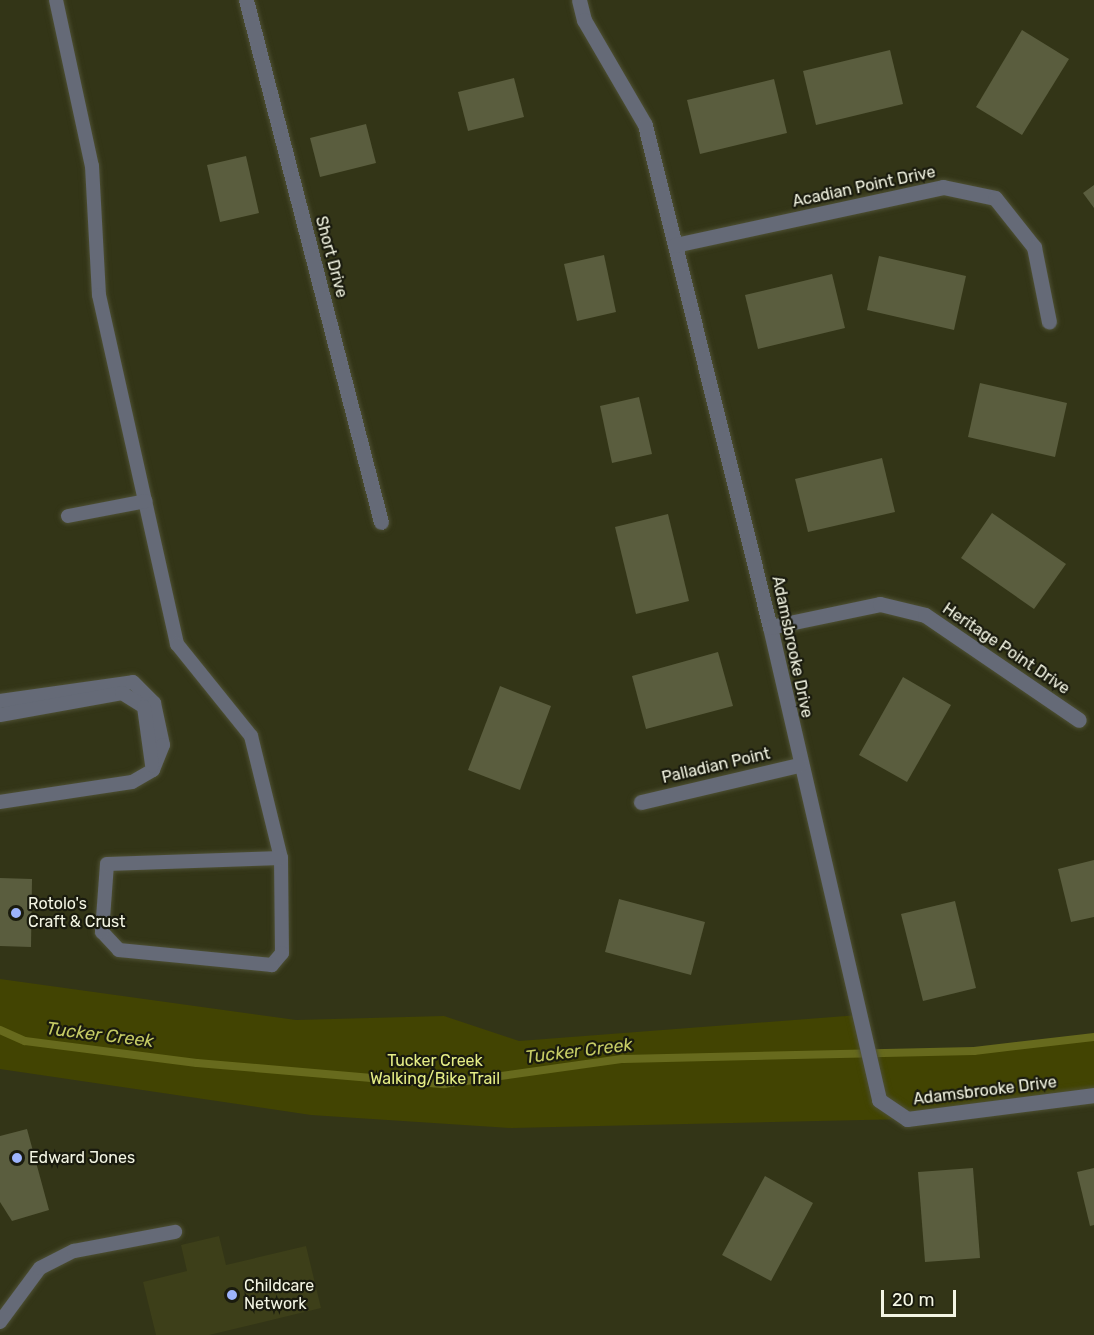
<!DOCTYPE html>
<style>
body{margin:0}
#map{position:relative;width:1094px;height:1335px;overflow:hidden;background:#333517;font-family:Rubik,sans-serif}
div>[style]{position:absolute}
.built>*{inset:0;background:#3d3f19}
.green>*{inset:0;background:#424402}
.stream>*{height:8px;margin:-4px;padding:0 4px;transform-origin:4px;border-radius:4px;background:#676a1d}
.building>*{inset:0;background:#5a5d3e}
.roads{filter:drop-shadow(0 0 2px #4e5034) drop-shadow(0 0 2px #4e5034)}
.service>*{height:14px;margin:-7px;padding:0 7px;transform-origin:7px;border-radius:7px;background:#656a77}
.minor>*{height:15px;margin:-7.5px;padding:0 7.5px;transform-origin:7.5px;border-radius:7.5px;background:#656a77}
.dots>*{width:16px;height:16px;translate:-50% -50%;box-sizing:border-box;border:3px solid #1a1b0e;border-radius:50%}
span{translate:-50% -50%;white-space:nowrap;text-align:center;line-height:1.15;-webkit-text-stroke:4.5px #1a1b0e;paint-order:stroke}
.street-label{font-size:16px;color:#f4f6e4}
.poi-label{font-size:16px;color:#f4f6e4}
.left{translate:0 -50%;text-align:left}
.park-label{font-size:16px;color:#e5ed85}
.water-label{font-size:18px;color:#c5cb64;font-style:italic}
.scale{position:absolute;left:881px;top:1290px;width:75px;height:27px;box-sizing:border-box;border:3px solid #f4f6e4;border-top:0;padding-left:8px;font-size:18px;line-height:21px;white-space:nowrap;color:#f4f6e4;-webkit-text-stroke:4px #1a1b0e;paint-order:stroke}
</style>
<div id="map">
<div class="built">
<i style="clip-path:polygon(219px 1236px,226px 1265px,306px 1246px,321px 1308px,209px 1335px,156px 1335px,143px 1282px,187px 1271px,181px 1245px)"></i>
</div>
<div class="green">
<i style="clip-path:polygon(0 979px,296px 1020px,444px 1016px,519px 1041px,859px 1015px,867px 1051px,974px 1051px,1094px 1038px,1094px 1095px,907px 1119px,511px 1128px,311px 1115px,0 1069px)"></i>
</div>
<div class="stream">
<i style="left:0;top:1030px;width:27px;rotate:24deg"></i>
<i style="left:25px;top:1041px;width:173px;rotate:7.3deg"></i>
<i style="left:197px;top:1063px;width:248px;rotate:4.9deg"></i>
<i style="left:444px;top:1084px;width:181px;rotate:-8deg"></i>
<i style="left:623px;top:1059px;width:351px;rotate:-1.3deg"></i>
<i style="left:974px;top:1051px;width:121px;rotate:-6.7deg"></i>
</div>
<div class="building">
<i style="clip-path:polygon(1022px 30px,1069px 59px,1022px 135px,976px 107px)"></i>
<i style="clip-path:polygon(890px 50px,903px 104px,816px 125px,803px 71px)"></i>
<i style="clip-path:polygon(514px 78px,524px 117px,468px 131px,458px 92px)"></i>
<i style="clip-path:polygon(774px 79px,787px 133px,700px 154px,687px 100px)"></i>
<i style="clip-path:polygon(366px 124px,376px 163px,320px 177px,310px 138px)"></i>
<i style="clip-path:polygon(246px 156px,259px 213px,220px 222px,207px 165px)"></i>
<i style="clip-path:polygon(1094px 185px,1094px 208px,1083px 193px)"></i>
<i style="clip-path:polygon(604px 255px,616px 312px,577px 321px,564px 264px)"></i>
<i style="clip-path:polygon(879px 256px,966px 276px,954px 330px,867px 310px)"></i>
<i style="clip-path:polygon(832px 274px,845px 328px,758px 349px,745px 295px)"></i>
<i style="clip-path:polygon(980px 383px,1067px 403px,1055px 457px,968px 437px)"></i>
<i style="clip-path:polygon(639px 397px,652px 454px,612px 463px,600px 406px)"></i>
<i style="clip-path:polygon(882px 458px,895px 512px,808px 532px,795px 479px)"></i>
<i style="clip-path:polygon(992px 513px,1066px 564px,1034px 609px,961px 558px)"></i>
<i style="clip-path:polygon(668px 514px,689px 601px,636px 614px,615px 527px)"></i>
<i style="clip-path:polygon(718px 652px,733px 706px,646px 729px,632px 676px)"></i>
<i style="clip-path:polygon(903px 677px,951px 705px,907px 782px,859px 755px)"></i>
<i style="clip-path:polygon(500px 686px,551px 706px,520px 790px,468px 770px)"></i>
<i style="clip-path:polygon(1094px 860px,1094px 917px,1071px 922px,1058px 869px)"></i>
<i style="clip-path:polygon(0 878px,32px 879px,31px 947px,0 946px)"></i>
<i style="clip-path:polygon(619px 899px,705px 922px,691px 975px,605px 952px)"></i>
<i style="clip-path:polygon(955px 901px,976px 988px,923px 1001px,901px 914px)"></i>
<i style="clip-path:polygon(27px 1129px,49px 1210px,12px 1221px,0 1202px,0 1136px)"></i>
<i style="clip-path:polygon(973px 1168px,980px 1258px,925px 1262px,918px 1172px)"></i>
<i style="clip-path:polygon(1094px 1168px,1094px 1225px,1090px 1226px,1077px 1172px)"></i>
<i style="clip-path:polygon(765px 1176px,813px 1203px,771px 1281px,722px 1255px)"></i>
</div>
<div class="roads">
<div class="service">
<i style="left:56px;top:0;width:170px;rotate:77.8deg"></i>
<i style="left:92px;top:166px;width:129px;rotate:86.9deg"></i>
<i style="left:99px;top:295px;width:358px;rotate:77.4deg"></i>
<i style="left:177px;top:644px;width:118px;rotate:51.2deg"></i>
<i style="left:251px;top:736px;width:126px;rotate:76.2deg"></i>
<i style="left:281px;top:858px;width:95px;rotate:89.4deg"></i>
<i style="left:282px;top:953px;width:16px;rotate:130deg"></i>
<i style="left:272px;top:965px;width:154px;rotate:-174.4deg"></i>
<i style="left:119px;top:950px;width:25px;rotate:-133deg"></i>
<i style="left:102px;top:932px;width:68px;rotate:-85.8deg"></i>
<i style="left:107px;top:864px;width:174px;rotate:-2deg"></i>
<i style="left:68px;top:516px;width:79px;rotate:-10.9deg"></i>
<i style="left:0;top:701px;width:134px;rotate:-8.1deg"></i>
<i style="left:133px;top:682px;width:30px;rotate:45deg"></i>
<i style="left:154px;top:703px;width:43px;rotate:77.9deg"></i>
<i style="left:163px;top:745px;width:27px;rotate:112deg"></i>
<i style="left:153px;top:770px;width:24px;rotate:150deg"></i>
<i style="left:132px;top:782px;width:134px;rotate:171.4deg"></i>
<i style="left:0;top:715px;width:124px;rotate:-10.2deg"></i>
<i style="left:122px;top:693px;width:26px;rotate:32deg"></i>
<i style="left:144px;top:707px;width:59px;rotate:82.1deg"></i>
<i style="left:0;top:1322px;width:67px;rotate:-53.5deg"></i>
<i style="left:40px;top:1268px;width:38px;rotate:-27deg"></i>
<i style="left:74px;top:1251px;width:103px;rotate:-10.7deg"></i>
</div>
<div class="minor">
<i style="left:246px;top:0;width:539px;rotate:75.5deg"></i>
<i style="left:579px;top:0;width:21px;rotate:76deg"></i>
<i style="left:584px;top:20px;width:121px;rotate:59.8deg"></i>
<i style="left:645px;top:125px;width:517px;rotate:76.02deg"></i>
<i style="left:770px;top:627px;width:485px;rotate:77deg"></i>
<i style="left:879px;top:1100px;width:34px;rotate:34deg"></i>
<i style="left:907px;top:1119px;width:189px;rotate:-7.3deg"></i>
<i style="left:675px;top:245px;width:274px;rotate:-12.2deg"></i>
<i style="left:943px;top:187px;width:53px;rotate:11.9deg"></i>
<i style="left:995px;top:198px;width:63px;rotate:51.5deg"></i>
<i style="left:1034px;top:247px;width:76px;rotate:78.7deg"></i>
<i style="left:770px;top:627px;width:112px;rotate:-11.8deg"></i>
<i style="left:880px;top:604px;width:46px;rotate:13.7deg"></i>
<i style="left:925px;top:615px;width:186px;rotate:34.3deg"></i>
<i style="left:641px;top:802px;width:162px;rotate:-13.2deg"></i>
</div>
</div>
<div class="dots">
<i style="left:16px;top:913px;background:#9db4fd"></i>
<i style="left:17px;top:1158px;background:#9db4fd"></i>
<i style="left:232px;top:1295px;background:#9db4fd"></i>
</div>
<div class="street-label">
<span style="left:864px;top:187px;rotate:-12deg">Acadian Point Drive</span>
<span style="left:331px;top:257px;rotate:75deg">Short Drive</span>
<span style="left:792px;top:647px;rotate:78deg">Adamsbrooke Drive</span>
<span style="left:1006px;top:649px;rotate:34deg">Heritage Point Drive</span>
<span style="left:716px;top:766px;rotate:-13deg">Palladian Point</span>
<span style="left:985px;top:1091px;rotate:-7deg">Adamsbrooke Drive</span>
</div>
<div class="poi-label">
<span class="left" style="left:28px;top:913px">Rotolo's<br>Craft &amp; Crust</span>
<span class="left" style="left:29px;top:1158px">Edward Jones</span>
<span class="left" style="left:244px;top:1295px">Childcare<br>Network</span>
</div>
<div class="park-label">
<span style="left:435px;top:1070px">Tucker Creek<br>Walking/Bike Trail</span>
</div>
<div class="water-label">
<span style="left:100px;top:1035px;rotate:7deg">Tucker Creek</span>
<span style="left:579px;top:1051px;rotate:-7deg">Tucker Creek</span>
</div>
<div class="scale">20 m</div>
</div>
